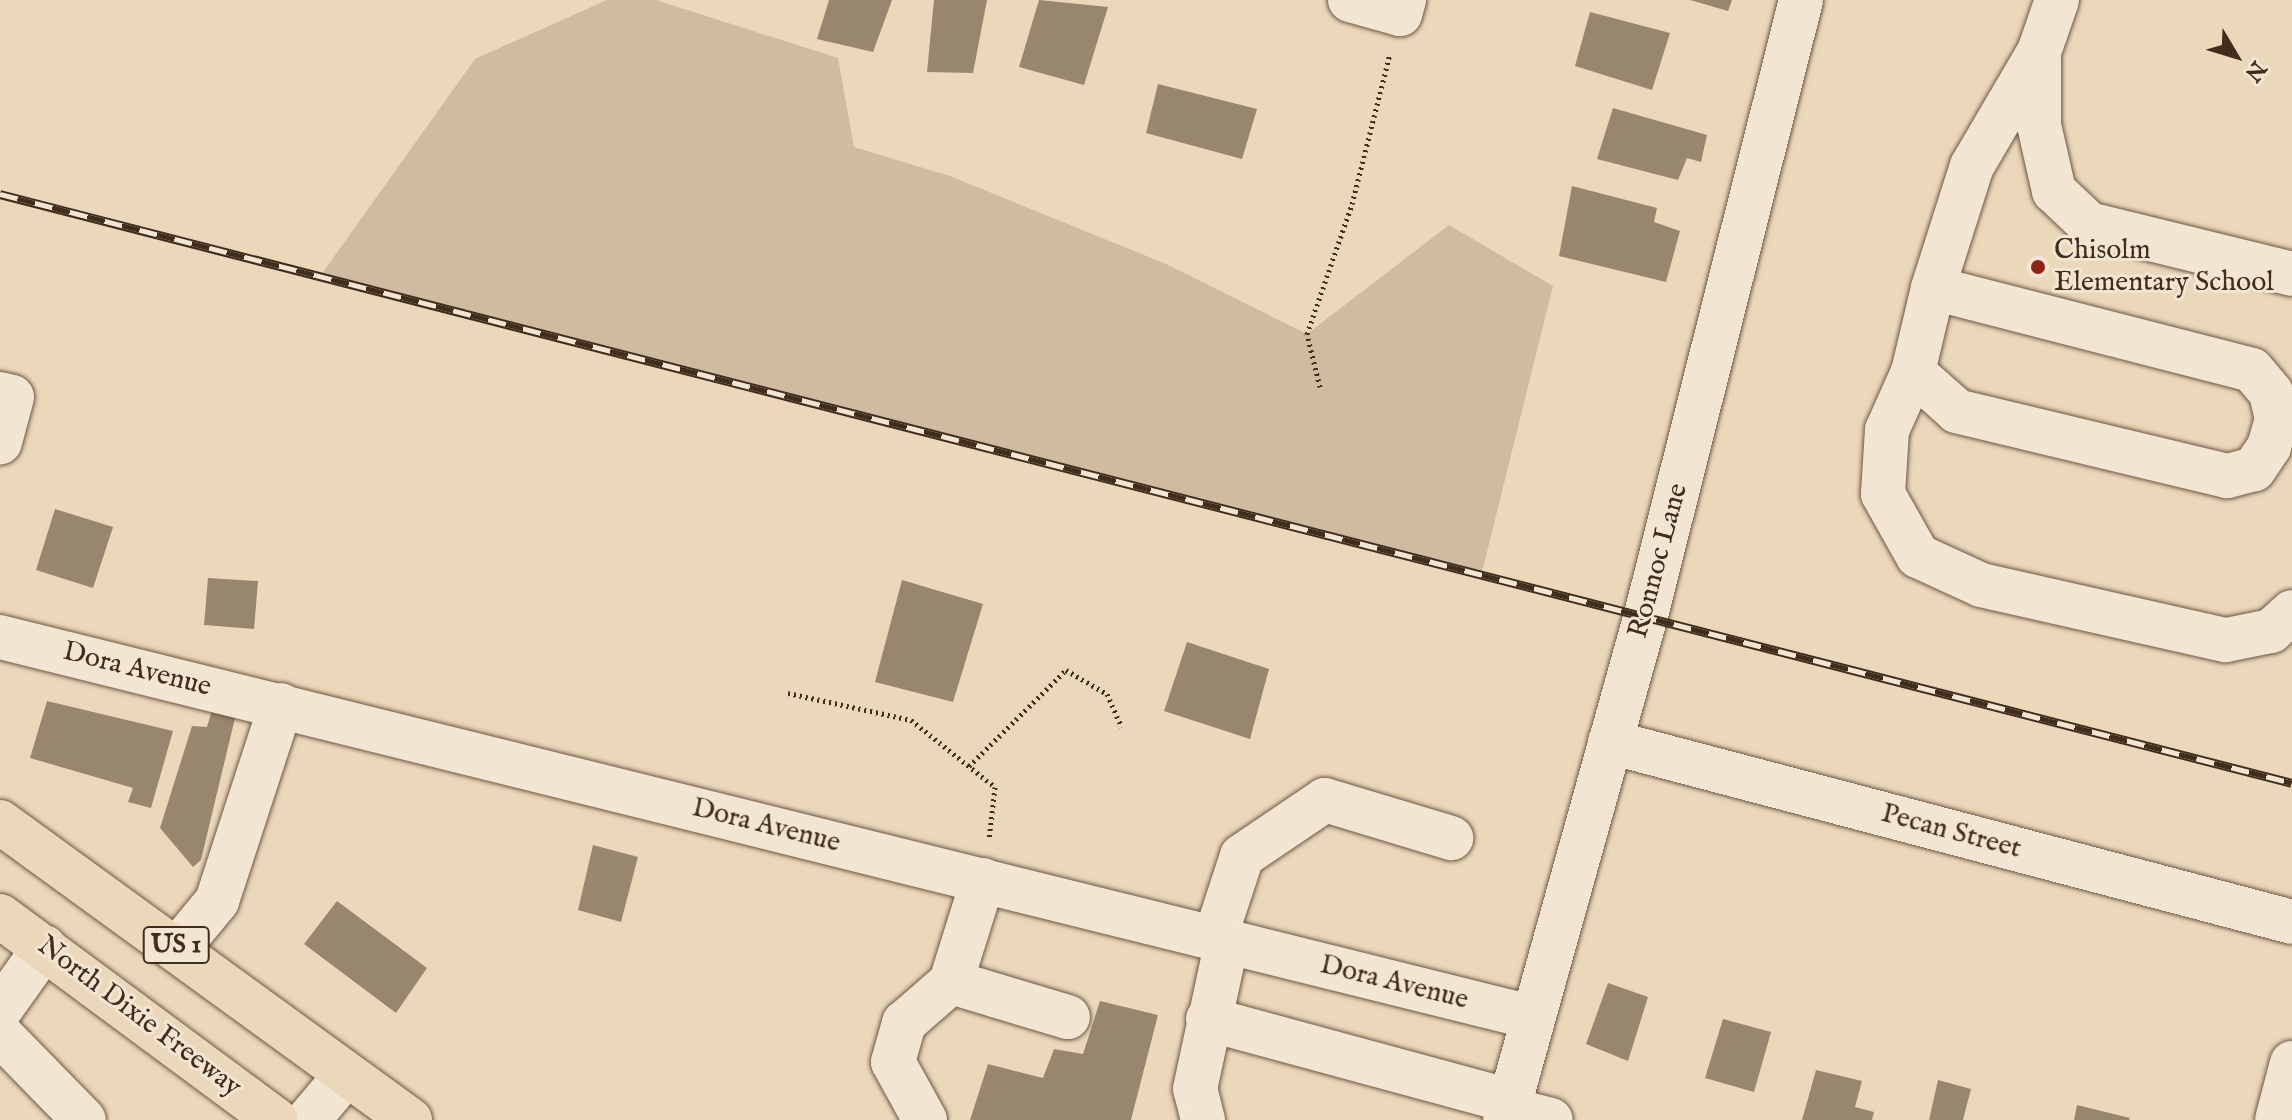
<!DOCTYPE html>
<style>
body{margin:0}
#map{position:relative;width:2292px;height:1120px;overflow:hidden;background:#ebd8bb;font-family:"IM FELL English",serif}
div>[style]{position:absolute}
.green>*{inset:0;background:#cebba0}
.building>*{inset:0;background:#99866e}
.path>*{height:5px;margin-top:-2.5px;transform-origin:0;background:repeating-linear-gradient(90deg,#412d1b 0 2px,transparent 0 6px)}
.roads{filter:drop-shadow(0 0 2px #6c5843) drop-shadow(0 0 2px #6c5843)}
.minor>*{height:44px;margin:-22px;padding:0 22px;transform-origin:22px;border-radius:22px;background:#f2e6d3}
.major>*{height:44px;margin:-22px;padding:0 22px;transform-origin:22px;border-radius:22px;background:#ebd8bb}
.rail>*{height:9px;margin-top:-4.5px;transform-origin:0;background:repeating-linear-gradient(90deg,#f2e6d3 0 18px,#412d1b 0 36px);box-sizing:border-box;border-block:2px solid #412d1b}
.dots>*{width:22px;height:22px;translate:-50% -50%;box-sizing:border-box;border:4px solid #f2e6d3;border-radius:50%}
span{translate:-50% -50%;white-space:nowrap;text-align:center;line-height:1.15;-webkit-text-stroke:6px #f2e6d3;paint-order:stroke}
.shield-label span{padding:2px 6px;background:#f2e6d3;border:2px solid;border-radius:6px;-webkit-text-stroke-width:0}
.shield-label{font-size:26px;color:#412d1b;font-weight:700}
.poi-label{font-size:28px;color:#412d1b}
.left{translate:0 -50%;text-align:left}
.street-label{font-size:28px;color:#412d1b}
.north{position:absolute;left:2196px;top:16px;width:80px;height:80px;-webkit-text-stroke:6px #f2e6d3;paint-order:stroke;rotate:128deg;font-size:22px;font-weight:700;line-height:32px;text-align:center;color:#412d1b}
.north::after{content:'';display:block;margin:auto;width:28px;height:36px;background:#412d1b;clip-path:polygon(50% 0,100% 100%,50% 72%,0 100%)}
</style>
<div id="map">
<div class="green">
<i style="clip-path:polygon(607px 0,656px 0,838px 58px,854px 147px,950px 176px,1166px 264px,1307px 334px,1449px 225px,1553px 286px,1482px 572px,321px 275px,475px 59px)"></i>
</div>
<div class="building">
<i style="clip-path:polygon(829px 0,892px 0,873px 52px,817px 39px)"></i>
<i style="clip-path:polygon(934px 0,987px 0,973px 73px,927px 72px)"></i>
<i style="clip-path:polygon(1039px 0,1108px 7px,1084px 85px,1019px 67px)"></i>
<i style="clip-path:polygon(1690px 0,1732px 0,1728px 11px)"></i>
<i style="clip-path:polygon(1590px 12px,1670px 33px,1652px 90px,1575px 66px)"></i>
<i style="clip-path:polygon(1158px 84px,1257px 109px,1242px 159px,1146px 133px)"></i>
<i style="clip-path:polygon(1613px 108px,1707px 135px,1701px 162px,1687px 158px,1678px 180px,1597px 159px)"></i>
<i style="clip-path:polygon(1572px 186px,1657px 208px,1654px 222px,1680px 231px,1666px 282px,1559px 256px)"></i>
<i style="clip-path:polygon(55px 509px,113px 527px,93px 588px,36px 570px)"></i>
<i style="clip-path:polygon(208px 578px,258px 581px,254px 629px,204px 625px)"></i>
<i style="clip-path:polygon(902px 580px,983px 604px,953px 702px,875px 682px)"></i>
<i style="clip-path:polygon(1187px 642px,1269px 669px,1250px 739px,1164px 711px)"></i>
<i style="clip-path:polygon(47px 701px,173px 731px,151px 808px,128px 802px,133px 788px,30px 758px)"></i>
<i style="clip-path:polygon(212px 710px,235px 718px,201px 860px,193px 867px,160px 828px,192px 726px,207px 727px)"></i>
<i style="clip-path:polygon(593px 845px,638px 857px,621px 922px,578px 910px)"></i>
<i style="clip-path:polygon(337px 901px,427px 968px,396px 1013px,304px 944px)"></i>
<i style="clip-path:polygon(1608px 983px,1648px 997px,1628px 1061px,1586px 1044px)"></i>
<i style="clip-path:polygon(1100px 1001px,1158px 1015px,1131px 1120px,970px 1120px,988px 1064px,1043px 1078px,1054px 1049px,1083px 1054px)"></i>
<i style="clip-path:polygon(1723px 1019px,1771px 1032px,1754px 1092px,1705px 1078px)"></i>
<i style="clip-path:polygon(1816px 1070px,1862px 1081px,1855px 1107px,1874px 1112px,1872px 1120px,1802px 1120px)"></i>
<i style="clip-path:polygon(1938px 1080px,1971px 1089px,1963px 1120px,1929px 1120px)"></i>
<i style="clip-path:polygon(2077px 1105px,2130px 1118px,2129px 1120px,2074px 1120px)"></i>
</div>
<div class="path">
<i style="left:1320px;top:387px;width:55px;rotate:-103.8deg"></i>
<i style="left:1307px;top:334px;width:138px;rotate:-70.9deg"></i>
<i style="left:1352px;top:204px;width:155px;rotate:-75.8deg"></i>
<i style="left:788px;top:693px;width:126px;rotate:12.4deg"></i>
<i style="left:911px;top:720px;width:107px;rotate:38.6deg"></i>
<i style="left:995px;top:787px;width:53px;rotate:96.5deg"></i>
<i style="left:969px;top:766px;width:136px;rotate:-44.7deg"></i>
<i style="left:1066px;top:670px;width:48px;rotate:30.3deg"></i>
<i style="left:1107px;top:694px;width:36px;rotate:66deg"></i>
</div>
<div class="roads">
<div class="minor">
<i style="left:1350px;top:0;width:52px;rotate:15.6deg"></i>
<i style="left:1400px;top:14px;width:15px;rotate:-74deg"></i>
<i style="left:2039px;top:52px;width:73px;rotate:90deg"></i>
<i style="left:2039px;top:125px;width:68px;rotate:77.2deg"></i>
<i style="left:2054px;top:191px;width:48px;rotate:43.3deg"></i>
<i style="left:2089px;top:224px;width:209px;rotate:13.8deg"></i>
<i style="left:1933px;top:288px;width:329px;rotate:14.4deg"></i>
<i style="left:2252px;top:370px;width:30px;rotate:50deg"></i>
<i style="left:2271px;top:393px;width:27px;rotate:77deg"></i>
<i style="left:2277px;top:419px;width:29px;rotate:106deg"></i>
<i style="left:2269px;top:447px;width:27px;rotate:124deg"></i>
<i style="left:2254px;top:469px;width:28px;rotate:165deg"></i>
<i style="left:2227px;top:476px;width:278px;rotate:-166.5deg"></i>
<i style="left:1957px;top:411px;width:59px;rotate:-138.4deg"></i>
<i style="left:1913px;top:372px;width:86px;rotate:-76.6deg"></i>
<i style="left:1933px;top:288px;width:128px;rotate:-72.3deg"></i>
<i style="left:1972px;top:166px;width:132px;rotate:-59.6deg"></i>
<i style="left:2039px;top:52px;width:55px;rotate:-70.9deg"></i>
<i style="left:1913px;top:372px;width:64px;rotate:114.1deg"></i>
<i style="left:1887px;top:430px;width:64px;rotate:93.6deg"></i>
<i style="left:1883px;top:494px;width:71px;rotate:60.6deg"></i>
<i style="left:1918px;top:556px;width:69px;rotate:24.7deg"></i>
<i style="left:1981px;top:585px;width:251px;rotate:12.7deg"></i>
<i style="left:2226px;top:640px;width:46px;rotate:-11.3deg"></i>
<i style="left:2271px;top:631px;width:28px;rotate:-42deg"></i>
<i style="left:0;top:394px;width:12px;rotate:14deg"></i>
<i style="left:12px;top:397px;width:47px;rotate:104.9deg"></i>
<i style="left:0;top:637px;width:1577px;rotate:13.94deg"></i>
<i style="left:1610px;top:742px;width:705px;rotate:14.78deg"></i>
<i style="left:1215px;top:938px;width:86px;rotate:-71.8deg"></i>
<i style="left:1242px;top:856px;width:100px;rotate:-34deg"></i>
<i style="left:1325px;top:800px;width:132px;rotate:16.8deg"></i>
<i style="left:179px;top:947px;width:60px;rotate:-50.4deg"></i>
<i style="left:217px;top:901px;width:206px;rotate:-71.9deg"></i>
<i style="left:951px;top:982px;width:122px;rotate:16.7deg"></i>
<i style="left:0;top:1010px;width:77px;rotate:-54.5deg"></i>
<i style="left:1208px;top:1019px;width:313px;rotate:15.2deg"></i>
<i style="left:0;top:1034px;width:120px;rotate:45.7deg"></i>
<i style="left:1508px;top:1109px;width:44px;rotate:14.3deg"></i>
<i style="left:308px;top:1120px;width:59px;rotate:-49.8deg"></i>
<i style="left:925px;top:1120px;width:66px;rotate:-118.9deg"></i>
<i style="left:893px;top:1062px;width:41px;rotate:-74.2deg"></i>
<i style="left:904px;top:1023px;width:62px;rotate:-41.1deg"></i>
<i style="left:951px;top:982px;width:107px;rotate:-72.6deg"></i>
<i style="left:1203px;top:1120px;width:32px;rotate:-104deg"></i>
<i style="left:1195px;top:1089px;width:151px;rotate:-77.8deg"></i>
<i style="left:1505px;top:1120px;width:524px;rotate:-74.4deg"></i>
<i style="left:1646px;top:615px;width:634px;rotate:-75.85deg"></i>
<i style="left:2277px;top:1120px;width:59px;rotate:-75.3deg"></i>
</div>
<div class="major">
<i style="left:0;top:822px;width:507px;rotate:36.01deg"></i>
<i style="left:0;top:916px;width:343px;rotate:36.5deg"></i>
</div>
</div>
<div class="rail">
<i style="left:0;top:194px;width:2366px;rotate:14.41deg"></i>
</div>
<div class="dots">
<i style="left:2038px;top:267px;background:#8f2418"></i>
</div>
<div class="shield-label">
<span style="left:176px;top:945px">US 1</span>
</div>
<div class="poi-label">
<span class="left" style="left:2054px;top:267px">Chisolm<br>Elementary School</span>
</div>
<div class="street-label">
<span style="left:1659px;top:561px;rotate:-75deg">Ronnoc Lane</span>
<span style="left:137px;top:670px;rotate:14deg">Dora Avenue</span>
<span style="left:766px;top:826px;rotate:14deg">Dora Avenue</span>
<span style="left:1951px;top:832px;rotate:15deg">Pecan Street</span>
<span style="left:1394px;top:983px;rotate:14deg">Dora Avenue</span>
<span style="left:139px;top:1017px;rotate:37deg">North Dixie Freeway</span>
</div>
<div class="north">N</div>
</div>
